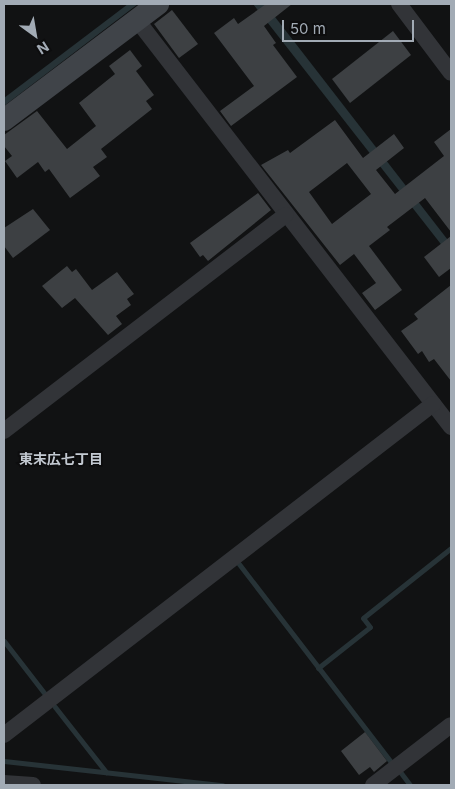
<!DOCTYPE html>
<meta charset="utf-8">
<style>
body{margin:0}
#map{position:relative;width:455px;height:789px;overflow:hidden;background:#111213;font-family:Inter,"Noto Sans JP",sans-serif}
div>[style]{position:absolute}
.water>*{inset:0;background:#273337}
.stream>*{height:5px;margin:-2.5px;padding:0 2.5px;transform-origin:2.5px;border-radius:2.5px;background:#273337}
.building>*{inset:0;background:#3d4043}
.street>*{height:16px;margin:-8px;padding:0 8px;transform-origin:8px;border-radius:8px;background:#323438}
.secondary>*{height:22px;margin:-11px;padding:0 11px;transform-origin:11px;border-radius:11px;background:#404449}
span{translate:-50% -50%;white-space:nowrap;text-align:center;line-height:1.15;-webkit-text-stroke:4px #0d0d0e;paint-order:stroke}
.neighbourhood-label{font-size:14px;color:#c3c9d1;font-weight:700}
.frame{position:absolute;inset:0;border:5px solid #a2abb5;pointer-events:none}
.north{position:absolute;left:10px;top:10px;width:50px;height:50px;-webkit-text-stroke:4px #0d0d0e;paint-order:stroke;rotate:148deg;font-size:14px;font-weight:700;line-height:20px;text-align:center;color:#a2abb5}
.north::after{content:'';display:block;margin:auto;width:18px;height:22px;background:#a2abb5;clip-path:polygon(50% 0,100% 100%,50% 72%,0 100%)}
.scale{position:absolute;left:282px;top:20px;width:132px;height:22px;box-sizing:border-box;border:2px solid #a2abb5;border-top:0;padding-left:6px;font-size:15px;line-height:18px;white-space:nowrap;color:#a2abb5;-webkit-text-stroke:4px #0d0d0e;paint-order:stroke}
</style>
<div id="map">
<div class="water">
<i style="clip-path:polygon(128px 4px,138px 4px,4px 106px,4px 98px)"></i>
<i style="clip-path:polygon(253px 4px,265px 4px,451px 244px,451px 257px)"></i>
</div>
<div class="stream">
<i style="left:239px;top:564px;width:250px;rotate:52.5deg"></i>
<i style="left:4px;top:641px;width:67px;rotate:52.3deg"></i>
<i style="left:318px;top:668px;width:66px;rotate:-38.3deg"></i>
<i style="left:370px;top:627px;width:11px;rotate:-128deg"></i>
<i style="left:363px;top:618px;width:112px;rotate:-38.5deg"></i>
<i style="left:55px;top:707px;width:83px;rotate:51.9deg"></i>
<i style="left:4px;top:761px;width:220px;rotate:6.3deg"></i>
<i style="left:401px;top:773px;width:15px;rotate:53deg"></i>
</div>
<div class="building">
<i style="clip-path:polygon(266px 4px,292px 4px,264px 26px,276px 43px,273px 45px,297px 77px,231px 126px,220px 111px,254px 86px,214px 33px,234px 18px,238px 24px)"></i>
<i style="clip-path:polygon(172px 10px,198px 44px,179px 58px,154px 24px)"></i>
<i style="clip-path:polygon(393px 31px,411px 55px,350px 103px,332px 79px)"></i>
<i style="clip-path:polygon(130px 50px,142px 66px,136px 71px,154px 95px,146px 101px,152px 109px,101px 149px,107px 157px,93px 167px,100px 176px,70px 198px,49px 169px,45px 172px,38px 162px,17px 178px,5px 161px,12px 156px,4px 146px,4px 135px,37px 111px,67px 149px,96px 126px,79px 103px,115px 74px,109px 66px)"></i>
<i style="clip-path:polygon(evenodd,335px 120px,363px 158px,394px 134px,404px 148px,376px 170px,395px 194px,444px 156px,434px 142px,451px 129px,451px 232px,425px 198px,387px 227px,390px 230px,369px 246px,402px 290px,375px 310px,362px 293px,376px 283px,354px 254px,340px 265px,261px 165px,288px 150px,290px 153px,335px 120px,347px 163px,371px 194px,332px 224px,309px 192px,347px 163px)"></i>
<i style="clip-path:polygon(258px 193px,271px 210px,208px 261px,203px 255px,200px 257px,190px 243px)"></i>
<i style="clip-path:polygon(33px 209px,50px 230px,13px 258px,4px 246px,4px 228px)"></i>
<i style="clip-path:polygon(451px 236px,451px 268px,439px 277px,424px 257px)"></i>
<i style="clip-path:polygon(67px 266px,72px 272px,76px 269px,92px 290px,117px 272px,134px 294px,127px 299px,131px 305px,116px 316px,122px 324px,108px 335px,75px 298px,62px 308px,42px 286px)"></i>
<i style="clip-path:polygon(451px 285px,451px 381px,434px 359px,429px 362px,422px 351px,418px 354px,401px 331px,418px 319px,414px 314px)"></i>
<i style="clip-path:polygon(365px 732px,387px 761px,374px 772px,370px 767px,359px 775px,341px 751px)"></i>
</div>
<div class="street">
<i style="left:399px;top:4px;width:86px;rotate:53deg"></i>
<i style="left:137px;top:20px;width:514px;rotate:52.35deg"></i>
<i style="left:4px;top:431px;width:355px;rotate:-37.5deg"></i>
<i style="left:4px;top:735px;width:542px;rotate:-37.65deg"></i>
<i style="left:4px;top:783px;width:29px;rotate:4deg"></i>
<i style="left:373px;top:785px;width:98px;rotate:-37.6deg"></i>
</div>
<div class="secondary">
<i style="left:4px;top:120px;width:193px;rotate:-37deg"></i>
</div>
<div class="neighbourhood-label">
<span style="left:61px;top:459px">東末広七丁目</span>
</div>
<div class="frame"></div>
<div class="north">N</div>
<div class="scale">50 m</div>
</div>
